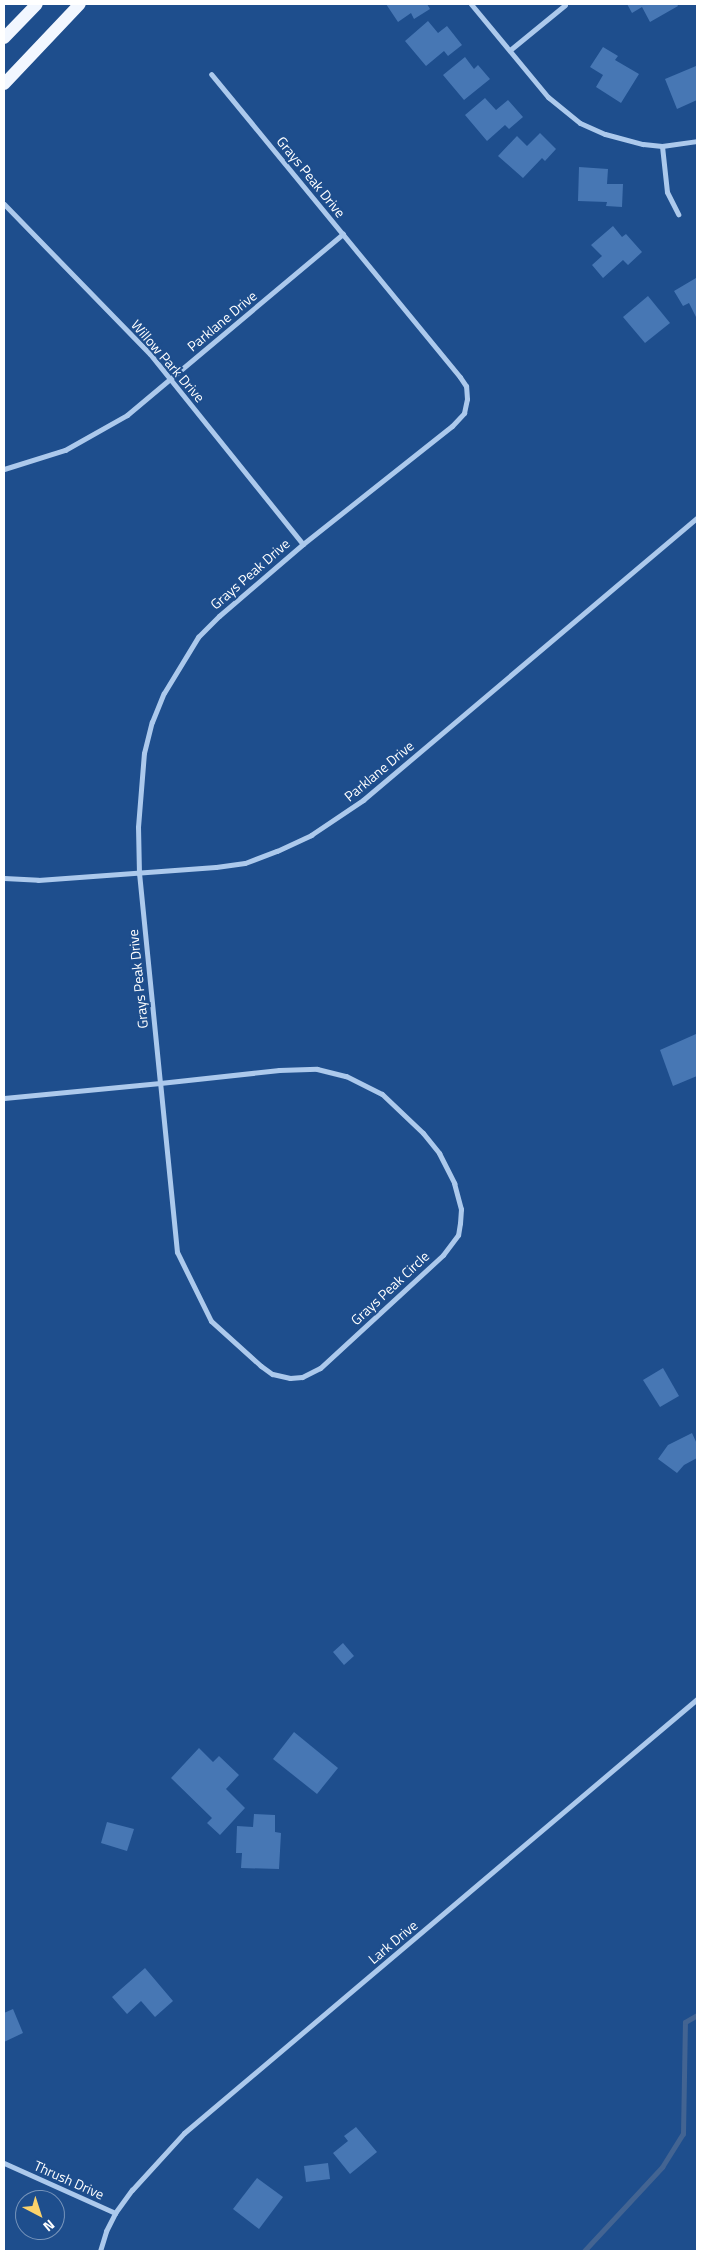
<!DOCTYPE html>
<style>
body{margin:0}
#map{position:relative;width:701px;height:2255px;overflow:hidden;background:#1e4e8d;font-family:"Titillium Web",sans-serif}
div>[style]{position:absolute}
.stream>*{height:5px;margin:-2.5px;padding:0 2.5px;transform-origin:2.5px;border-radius:2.5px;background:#436492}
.building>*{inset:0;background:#4777b4}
.street>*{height:5px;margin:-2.5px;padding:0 2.5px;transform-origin:2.5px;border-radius:2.5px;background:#acc9ec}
.primary>*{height:12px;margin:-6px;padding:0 6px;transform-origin:6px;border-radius:6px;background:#f2f7ff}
span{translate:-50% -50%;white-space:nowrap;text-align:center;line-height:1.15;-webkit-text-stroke:4px #1e4e8d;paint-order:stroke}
.street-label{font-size:14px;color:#fff}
.frame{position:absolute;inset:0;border:5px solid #fff;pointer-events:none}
.north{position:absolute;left:15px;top:2190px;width:50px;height:50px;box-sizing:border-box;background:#1e4e8d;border:1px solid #7895bb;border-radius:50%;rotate:140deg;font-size:14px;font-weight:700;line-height:20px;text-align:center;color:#fff}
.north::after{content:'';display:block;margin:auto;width:18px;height:22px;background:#fbd26b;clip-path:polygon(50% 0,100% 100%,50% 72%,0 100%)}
</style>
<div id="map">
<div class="stream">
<i style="left:584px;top:2251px;width:115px;rotate:-47.1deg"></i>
<i style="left:662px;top:2167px;width:39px;rotate:-58deg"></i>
<i style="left:683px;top:2134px;width:112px;rotate:-89deg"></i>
<i style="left:685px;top:2022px;width:14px;rotate:-30deg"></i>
</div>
<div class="building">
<i style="clip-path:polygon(386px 4px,427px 4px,430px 9px,414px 19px,411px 13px,398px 22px)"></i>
<i style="clip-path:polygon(627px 4px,677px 4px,678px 6px,650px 22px,642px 7px,632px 13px)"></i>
<i style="clip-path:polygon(428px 21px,438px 33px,447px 26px,462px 45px,448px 56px,444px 51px,426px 66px,405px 41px)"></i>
<i style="clip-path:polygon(603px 47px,618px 56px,615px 60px,639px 74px,621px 103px,596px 87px,603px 75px,590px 67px)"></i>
<i style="clip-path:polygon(465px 57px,474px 69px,478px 65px,490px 79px,464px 100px,443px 75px)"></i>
<i style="clip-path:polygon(696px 66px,697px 100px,677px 109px,665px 79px)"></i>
<i style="clip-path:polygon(485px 98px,496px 110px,508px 100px,523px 117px,509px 129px,505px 125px,487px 141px,465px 115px)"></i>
<i style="clip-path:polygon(540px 133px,556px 149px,545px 161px,542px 158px,523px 178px,498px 156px,517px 136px,527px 146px)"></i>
<i style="clip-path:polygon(579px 167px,608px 169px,607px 184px,623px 184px,622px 207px,606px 206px,607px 202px,578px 201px)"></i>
<i style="clip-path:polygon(613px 226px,622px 237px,626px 234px,642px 252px,628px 265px,623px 260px,603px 278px,592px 265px,602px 256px,591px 245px)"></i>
<i style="clip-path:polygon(696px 278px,697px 281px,697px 319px,689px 303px,683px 306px,674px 291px)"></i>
<i style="clip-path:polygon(648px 296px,670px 323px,645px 343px,623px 317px)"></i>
<i style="clip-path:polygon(696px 1034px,697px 1076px,673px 1086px,660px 1050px)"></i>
<i style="clip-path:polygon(663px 1368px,679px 1396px,660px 1407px,643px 1380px)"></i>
<i style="clip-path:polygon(692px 1433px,697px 1444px,697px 1458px,684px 1465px,677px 1473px,658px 1459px,668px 1445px)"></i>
<i style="clip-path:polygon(343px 1643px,354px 1656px,344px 1665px,333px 1652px)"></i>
<i style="clip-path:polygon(294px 1732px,338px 1768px,317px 1794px,273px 1759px)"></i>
<i style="clip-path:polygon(199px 1748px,213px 1762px,219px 1756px,239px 1775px,226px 1789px,245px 1808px,220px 1835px,207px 1823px,212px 1818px,171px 1778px)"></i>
<i style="clip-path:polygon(254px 1814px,275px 1815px,275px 1832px,281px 1833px,279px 1869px,241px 1868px,242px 1853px,236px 1853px,237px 1826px,253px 1827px)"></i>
<i style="clip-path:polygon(107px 1822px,134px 1829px,127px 1851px,101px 1843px)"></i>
<i style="clip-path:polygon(145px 1968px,173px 2001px,155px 2017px,141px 2001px,127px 2014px,112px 1997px)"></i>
<i style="clip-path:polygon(13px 2009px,23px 2033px,4px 2042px,4px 2013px)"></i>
<i style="clip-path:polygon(356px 2127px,377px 2152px,350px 2174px,333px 2153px,348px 2141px,344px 2136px)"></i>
<i style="clip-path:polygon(328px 2163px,330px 2179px,306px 2182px,304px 2166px)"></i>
<i style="clip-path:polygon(257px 2178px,283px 2197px,259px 2229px,233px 2209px)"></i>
</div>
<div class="street">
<i style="left:471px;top:4px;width:121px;rotate:50.4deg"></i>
<i style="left:548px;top:97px;width:41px;rotate:39.1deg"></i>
<i style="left:580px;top:123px;width:27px;rotate:24deg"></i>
<i style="left:605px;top:134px;width:39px;rotate:15deg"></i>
<i style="left:643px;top:144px;width:19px;rotate:6deg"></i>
<i style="left:662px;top:146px;width:35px;rotate:-8deg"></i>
<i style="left:510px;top:50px;width:71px;rotate:-39.3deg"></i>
<i style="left:662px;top:146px;width:46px;rotate:83.8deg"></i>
<i style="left:667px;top:192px;width:25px;rotate:63deg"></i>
<i style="left:4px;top:204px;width:209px;rotate:45.8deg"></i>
<i style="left:150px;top:354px;width:244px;rotate:51.2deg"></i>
<i style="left:4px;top:469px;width:64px;rotate:-17.3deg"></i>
<i style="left:65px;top:450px;width:71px;rotate:-29.4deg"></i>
<i style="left:127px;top:415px;width:282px;rotate:-40deg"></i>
<i style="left:4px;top:878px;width:34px;rotate:3deg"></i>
<i style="left:38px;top:880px;width:178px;rotate:-4.2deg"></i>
<i style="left:216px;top:867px;width:29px;rotate:-8deg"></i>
<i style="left:245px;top:863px;width:34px;rotate:-21deg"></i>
<i style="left:277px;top:851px;width:38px;rotate:-25deg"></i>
<i style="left:311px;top:835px;width:63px;rotate:-33.9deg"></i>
<i style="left:363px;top:800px;width:437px;rotate:-40.2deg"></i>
<i style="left:317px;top:1069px;width:30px;rotate:14deg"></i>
<i style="left:346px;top:1076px;width:40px;rotate:26.6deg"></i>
<i style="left:382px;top:1094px;width:57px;rotate:43.6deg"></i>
<i style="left:423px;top:1133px;width:26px;rotate:51deg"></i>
<i style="left:439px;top:1153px;width:34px;rotate:63deg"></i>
<i style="left:454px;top:1183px;width:27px;rotate:75deg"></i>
<i style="left:461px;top:1209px;width:14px;rotate:94deg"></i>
<i style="left:460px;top:1223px;width:12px;rotate:99deg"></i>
<i style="left:458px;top:1235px;width:25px;rotate:127deg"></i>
<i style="left:443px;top:1255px;width:167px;rotate:137.4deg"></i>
<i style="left:320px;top:1368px;width:20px;rotate:153deg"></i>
<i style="left:302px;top:1377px;width:12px;rotate:175deg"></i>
<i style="left:290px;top:1378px;width:18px;rotate:-167deg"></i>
<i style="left:272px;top:1374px;width:14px;rotate:-144deg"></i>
<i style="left:261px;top:1366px;width:67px;rotate:-138deg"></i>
<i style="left:211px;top:1321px;width:77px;rotate:-116.2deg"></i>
<i style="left:177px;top:1252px;width:170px;rotate:-95.7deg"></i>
<i style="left:160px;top:1083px;width:120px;rotate:-6.2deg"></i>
<i style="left:279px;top:1070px;width:38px;rotate:-2deg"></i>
<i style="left:4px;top:1098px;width:157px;rotate:-5.5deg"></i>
<i style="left:160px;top:1083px;width:210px;rotate:-95.7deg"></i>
<i style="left:139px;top:874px;width:47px;rotate:-91.2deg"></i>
<i style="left:138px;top:827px;width:74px;rotate:-85.4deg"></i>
<i style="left:144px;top:753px;width:32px;rotate:-76deg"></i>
<i style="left:152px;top:722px;width:31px;rotate:-68deg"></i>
<i style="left:164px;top:693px;width:66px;rotate:-58.7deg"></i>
<i style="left:198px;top:637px;width:30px;rotate:-45deg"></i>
<i style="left:219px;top:616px;width:111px;rotate:-40.6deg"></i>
<i style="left:303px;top:544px;width:190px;rotate:-38.4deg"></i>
<i style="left:452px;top:426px;width:18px;rotate:-47deg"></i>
<i style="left:464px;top:413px;width:14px;rotate:-78deg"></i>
<i style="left:467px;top:399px;width:13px;rotate:-94deg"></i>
<i style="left:466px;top:386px;width:11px;rotate:-124deg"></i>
<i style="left:460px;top:377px;width:392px;rotate:-129.4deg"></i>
<i style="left:4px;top:2163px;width:122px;rotate:24.2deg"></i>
<i style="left:100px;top:2251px;width:21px;rotate:-73deg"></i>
<i style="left:106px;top:2231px;width:20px;rotate:-63deg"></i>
<i style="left:115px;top:2213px;width:29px;rotate:-54deg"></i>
<i style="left:132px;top:2190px;width:77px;rotate:-47.6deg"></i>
<i style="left:184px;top:2133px;width:672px;rotate:-40.23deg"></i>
</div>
<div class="primary">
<i style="left:4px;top:38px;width:47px;rotate:-45.9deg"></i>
<i style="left:4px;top:84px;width:110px;rotate:-46.5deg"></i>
</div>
<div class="street-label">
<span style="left:311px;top:177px;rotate:51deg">Grays Peak Drive</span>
<span style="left:222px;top:321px;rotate:-40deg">Parklane Drive</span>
<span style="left:168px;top:361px;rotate:49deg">Willow Park Drive</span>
<span style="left:250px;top:574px;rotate:-41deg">Grays Peak Drive</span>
<span style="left:379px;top:771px;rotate:-40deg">Parklane Drive</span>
<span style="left:138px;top:979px;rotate:-96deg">Grays Peak Drive</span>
<span style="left:390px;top:1288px;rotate:-43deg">Grays Peak Circle</span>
<span style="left:393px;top:1942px;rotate:-40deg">Lark Drive</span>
<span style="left:69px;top:2180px;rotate:24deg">Thrush Drive</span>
</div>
<div class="frame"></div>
<div class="north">N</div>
</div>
